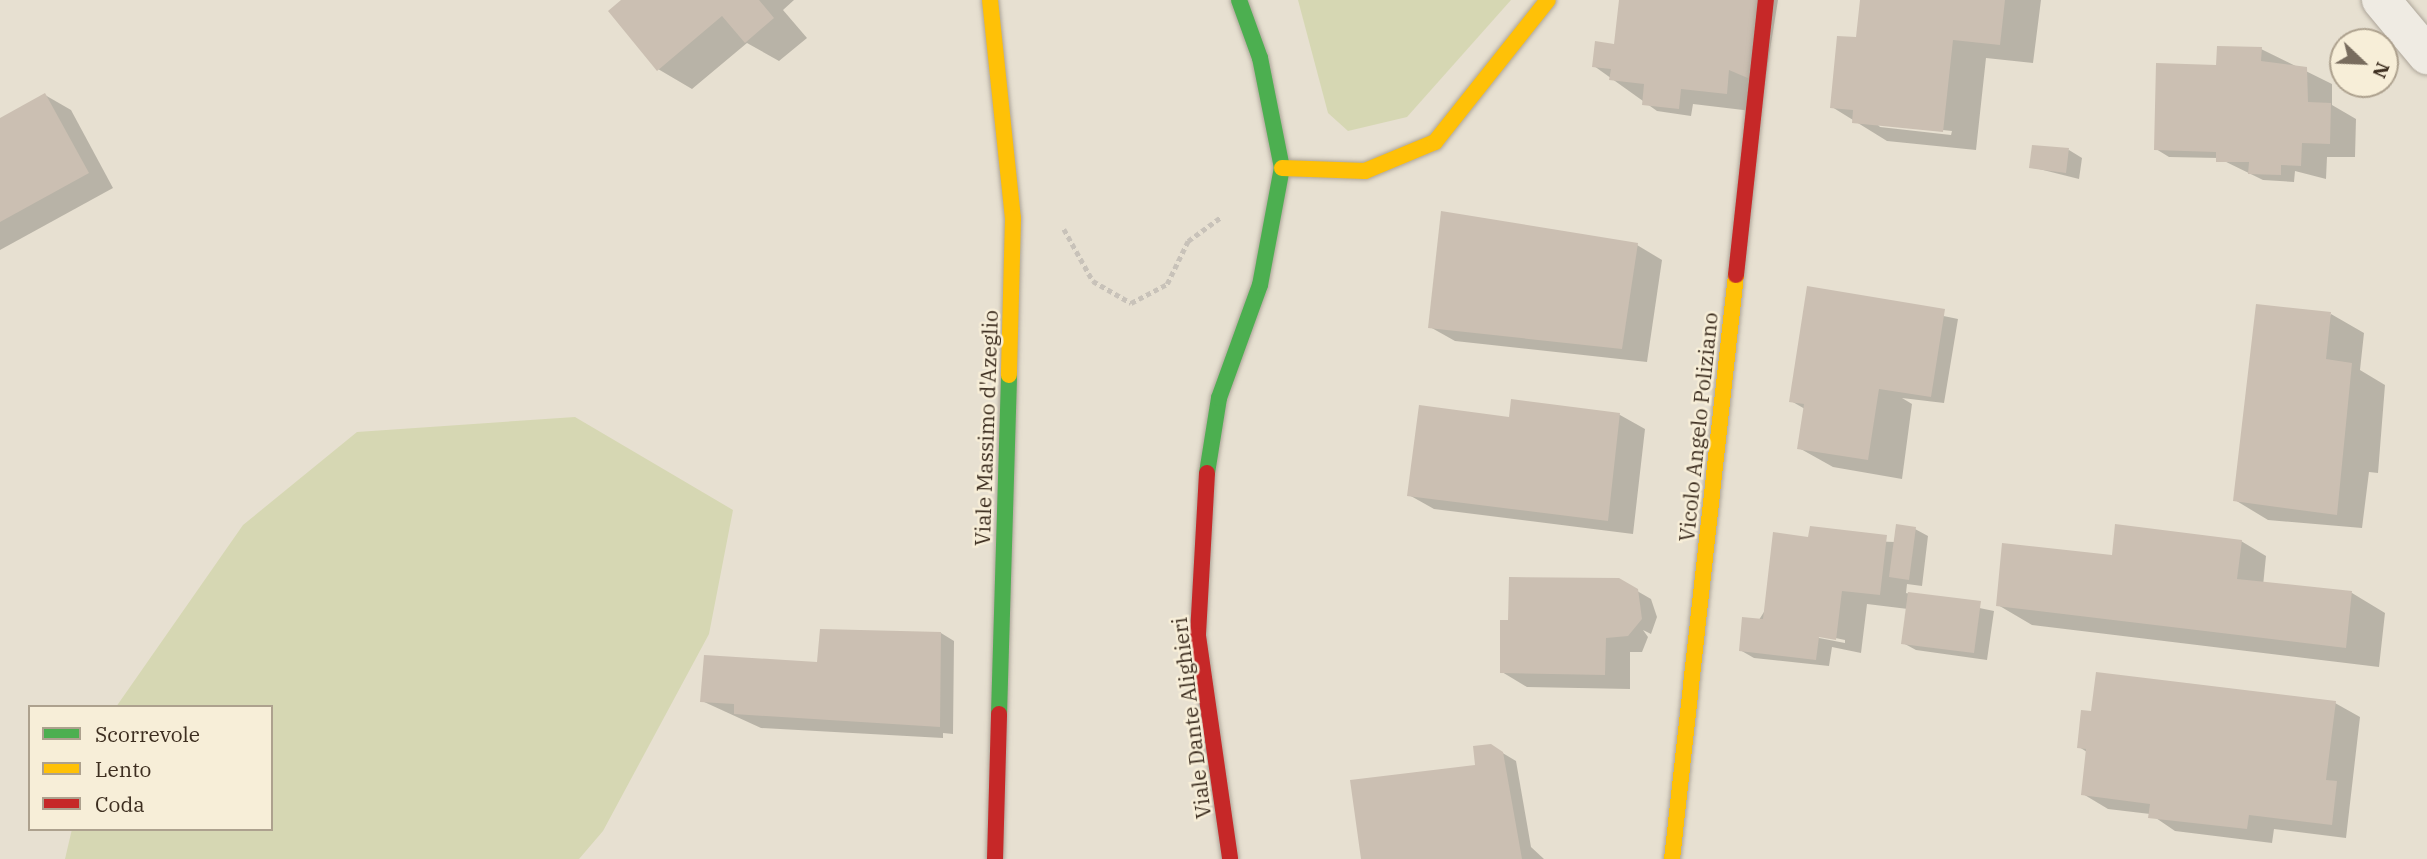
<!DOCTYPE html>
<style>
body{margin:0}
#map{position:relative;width:2427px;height:859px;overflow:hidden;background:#e7e0d1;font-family:"IBM Plex Serif",serif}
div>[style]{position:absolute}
.green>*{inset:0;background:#d6d7b3}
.shadow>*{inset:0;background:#0003}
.building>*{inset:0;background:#cbbfb2}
.path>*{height:4.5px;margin-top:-2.25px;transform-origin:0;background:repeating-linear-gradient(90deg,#c8c2b9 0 5px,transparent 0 8.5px)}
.roads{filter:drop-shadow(0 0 2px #ada599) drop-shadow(0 0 2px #ada599)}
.street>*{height:38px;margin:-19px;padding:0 19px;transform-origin:19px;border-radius:19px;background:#efebe3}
.fast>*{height:16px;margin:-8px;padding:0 8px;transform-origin:8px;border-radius:8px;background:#4caf50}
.slow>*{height:16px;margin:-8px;padding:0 8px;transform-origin:8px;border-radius:8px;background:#ffc107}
.jam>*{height:16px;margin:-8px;padding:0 8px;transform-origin:8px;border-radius:8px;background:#c62828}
span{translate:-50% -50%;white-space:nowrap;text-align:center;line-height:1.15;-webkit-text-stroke:5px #f7eed8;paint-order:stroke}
.street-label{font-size:21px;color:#3d2e20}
.legend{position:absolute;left:28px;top:705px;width:245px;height:126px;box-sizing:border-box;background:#f7eed8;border:2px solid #ada18e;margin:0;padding:9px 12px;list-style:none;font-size:21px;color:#3d2e20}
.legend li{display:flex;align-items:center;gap:14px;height:35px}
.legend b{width:35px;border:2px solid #ada18e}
.north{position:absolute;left:2329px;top:28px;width:70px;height:70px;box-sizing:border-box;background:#f7eed8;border:2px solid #ada18e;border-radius:50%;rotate:113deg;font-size:19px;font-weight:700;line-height:28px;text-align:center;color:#3d2e20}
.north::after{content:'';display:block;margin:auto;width:24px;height:32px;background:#786c5e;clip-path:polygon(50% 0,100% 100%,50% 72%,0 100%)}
</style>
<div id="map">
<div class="green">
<i style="clip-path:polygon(1298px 0,1511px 0,1407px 117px,1348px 131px,1328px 113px)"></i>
<i style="clip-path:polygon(575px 417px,733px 510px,709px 634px,603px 831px,579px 859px,65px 859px,72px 829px,271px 829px,271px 707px,116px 707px,243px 525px,357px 432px)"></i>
</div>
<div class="shadow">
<i style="clip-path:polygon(624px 0,794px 0,783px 10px,807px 38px,779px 61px,747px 43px,692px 89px,658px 69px)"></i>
<i style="clip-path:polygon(1621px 0,1778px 0,1760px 112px,1693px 104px,1691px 116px,1657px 111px,1594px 66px,1615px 47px)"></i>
<i style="clip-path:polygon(evenodd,1862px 0,2041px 0,2033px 63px,1986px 58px,1976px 150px,1887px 141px,1832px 107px,1857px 39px,1862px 0,1876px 123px,1952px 131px,1951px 135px,1880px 127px,1876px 123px)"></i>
<i style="clip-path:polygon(2261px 49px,2332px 84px,2332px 105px,2356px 119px,2355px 157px,2327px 157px,2326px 179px,2295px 171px,2294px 182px,2263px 180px,2218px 158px,2169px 157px,2156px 149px,2217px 67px)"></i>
<i style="clip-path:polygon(45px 95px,71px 110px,113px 188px,0 250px,0 120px)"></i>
<i style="clip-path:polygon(2069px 150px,2082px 158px,2079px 179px,2031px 167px)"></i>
<i style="clip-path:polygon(1637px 245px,1662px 260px,1647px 362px,1455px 341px,1430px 327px)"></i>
<i style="clip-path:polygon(1823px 291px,1958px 319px,1944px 403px,1902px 398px,1912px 404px,1902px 479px,1833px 467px,1799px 448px,1805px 409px,1791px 401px)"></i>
<i style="clip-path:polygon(2331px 314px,2364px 333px,2360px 370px,2385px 385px,2378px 473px,2369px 472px,2362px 528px,2268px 520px,2235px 500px)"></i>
<i style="clip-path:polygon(1513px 401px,1620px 415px,1645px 429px,1633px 534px,1434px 509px,1409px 495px,1510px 419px)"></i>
<i style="clip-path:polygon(evenodd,1915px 529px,1928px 536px,1922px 586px,1907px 584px,1906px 593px,1994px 611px,1987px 660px,1916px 650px,1903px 643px,1908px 609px,1867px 604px,1861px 653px,1832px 647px,1829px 666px,1754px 658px,1740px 650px,1810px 539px,1895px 542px,1915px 529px,1788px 628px,1845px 640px,1845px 643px,1788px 632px,1788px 628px)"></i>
<i style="clip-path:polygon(2241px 541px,2266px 556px,2263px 586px,2352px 593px,2385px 613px,2379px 667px,2032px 625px,1998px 605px,2113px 557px)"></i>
<i style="clip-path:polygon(1618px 580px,1651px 599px,1657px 617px,1651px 634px,1643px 630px,1648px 637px,1642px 652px,1630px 652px,1630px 689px,1527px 687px,1502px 672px,1510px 622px)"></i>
<i style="clip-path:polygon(822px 631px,941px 633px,954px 641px,953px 734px,943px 733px,943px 738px,761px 728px,702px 701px,828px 667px)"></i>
<i style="clip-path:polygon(2335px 703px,2360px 717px,2346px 838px,2274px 829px,2272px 843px,2175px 831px,2150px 814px,2108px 809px,2083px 794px,2087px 752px,2079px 747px)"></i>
<i style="clip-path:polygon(1491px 746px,1516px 761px,1531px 847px,1544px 859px,1362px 859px,1479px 766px)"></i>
</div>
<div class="building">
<i style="clip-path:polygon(621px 0,759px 0,774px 18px,745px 43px,722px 16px,657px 71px,608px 11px)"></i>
<i style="clip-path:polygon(1619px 0,1764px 0,1750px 79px,1729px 70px,1727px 94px,1681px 89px,1679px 109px,1642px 105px,1644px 84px,1609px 80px,1611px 69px,1592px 67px,1595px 41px,1614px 44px)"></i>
<i style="clip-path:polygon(1860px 0,2005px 0,2000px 45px,1953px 40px,1943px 132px,1852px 123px,1853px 110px,1830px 108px,1837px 36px,1856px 37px)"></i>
<i style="clip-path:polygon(2217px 46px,2262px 47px,2261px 61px,2307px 67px,2308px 102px,2331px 103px,2330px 144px,2302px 143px,2301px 166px,2281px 165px,2281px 175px,2248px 174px,2249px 162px,2216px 162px,2216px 152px,2154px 150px,2156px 63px,2216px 65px)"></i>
<i style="clip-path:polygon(45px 93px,89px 173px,0 222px,0 118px)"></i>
<i style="clip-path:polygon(2032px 145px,2069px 148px,2066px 173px,2029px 168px)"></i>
<i style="clip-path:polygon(1441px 211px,1638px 243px,1622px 349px,1428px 328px)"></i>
<i style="clip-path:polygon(1807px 286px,1945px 309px,1931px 397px,1879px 389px,1868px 460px,1797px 449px,1804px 404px,1789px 402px)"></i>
<i style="clip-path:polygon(2256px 304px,2331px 312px,2326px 359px,2352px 363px,2337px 515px,2233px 501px)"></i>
<i style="clip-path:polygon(1511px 399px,1620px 413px,1608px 521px,1407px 496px,1419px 405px,1509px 417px)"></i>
<i style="clip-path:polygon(1896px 524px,1916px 527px,1909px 580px,1889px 577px)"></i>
<i style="clip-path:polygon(2115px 524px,2242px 540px,2237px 579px,2352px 591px,2346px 648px,1996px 606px,2002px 543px,2112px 555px)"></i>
<i style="clip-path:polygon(1810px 526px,1887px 535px,1880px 595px,1842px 591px,1836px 640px,1819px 637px,1816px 660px,1739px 651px,1742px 617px,1763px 619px,1773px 532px,1808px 537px)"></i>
<i style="clip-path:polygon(1509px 577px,1619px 578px,1638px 589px,1642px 619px,1628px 636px,1606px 638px,1605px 675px,1500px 673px,1500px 620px,1508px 620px)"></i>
<i style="clip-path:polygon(1908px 592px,1981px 601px,1974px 653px,1901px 644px)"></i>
<i style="clip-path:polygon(820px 629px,941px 632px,940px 727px,734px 714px,734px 704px,700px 702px,704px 655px,817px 662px)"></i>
<i style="clip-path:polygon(2096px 672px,2336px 701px,2326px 780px,2337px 781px,2332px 825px,2249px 815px,2247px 829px,2148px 818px,2150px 804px,2081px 795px,2086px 749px,2077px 748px,2081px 710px,2091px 711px)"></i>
<i style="clip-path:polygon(1491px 744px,1503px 752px,1522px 859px,1361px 859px,1350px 780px,1475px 765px,1473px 746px)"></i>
</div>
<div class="path">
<i style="left:1064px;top:229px;width:60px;rotate:60.9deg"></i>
<i style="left:1093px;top:281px;width:44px;rotate:30.1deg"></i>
<i style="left:1131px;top:303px;width:41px;rotate:-27.8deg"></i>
<i style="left:1167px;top:284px;width:48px;rotate:-64deg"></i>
<i style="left:1188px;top:241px;width:41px;rotate:-36deg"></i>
</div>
<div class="roads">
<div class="street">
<i style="left:2381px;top:0;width:72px;rotate:50.1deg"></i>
</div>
<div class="fast">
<i style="left:1207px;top:473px;width:76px;rotate:-80.9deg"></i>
<i style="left:1219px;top:398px;width:120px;rotate:-70.1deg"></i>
<i style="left:1260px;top:285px;width:119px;rotate:-79.4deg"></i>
<i style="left:1282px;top:168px;width:112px;rotate:-101.3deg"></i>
<i style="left:1260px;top:58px;width:62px;rotate:-109.9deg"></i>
<i style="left:999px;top:714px;width:339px;rotate:-88.3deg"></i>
</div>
<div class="slow">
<i style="left:990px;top:0;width:219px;rotate:84deg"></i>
<i style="left:1013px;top:218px;width:157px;rotate:91.5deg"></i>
<i style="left:1282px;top:168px;width:83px;rotate:2.1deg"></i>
<i style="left:1365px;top:171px;width:76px;rotate:-22.5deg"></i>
<i style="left:1435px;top:142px;width:181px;rotate:-51.5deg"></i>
<i style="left:1672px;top:859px;width:587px;rotate:-83.75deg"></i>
</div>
<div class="jam">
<i style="left:1736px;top:275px;width:277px;rotate:-83.8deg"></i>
<i style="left:1207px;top:473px;width:163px;rotate:93.2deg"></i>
<i style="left:1198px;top:636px;width:225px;rotate:81.8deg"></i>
<i style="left:995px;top:859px;width:145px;rotate:-88.4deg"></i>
</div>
</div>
<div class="street-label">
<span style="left:1698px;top:427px;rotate:-84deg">Vicolo Angelo Poliziano</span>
<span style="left:986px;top:428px;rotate:-88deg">Viale Massimo d'Azeglio</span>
<span style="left:1191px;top:718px;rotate:-97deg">Viale Dante Alighieri</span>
</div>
<ul class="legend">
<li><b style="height:9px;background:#4caf50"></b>Scorrevole</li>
<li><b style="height:9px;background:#ffc107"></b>Lento</li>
<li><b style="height:9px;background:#c62828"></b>Coda</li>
</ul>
<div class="north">N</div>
</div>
